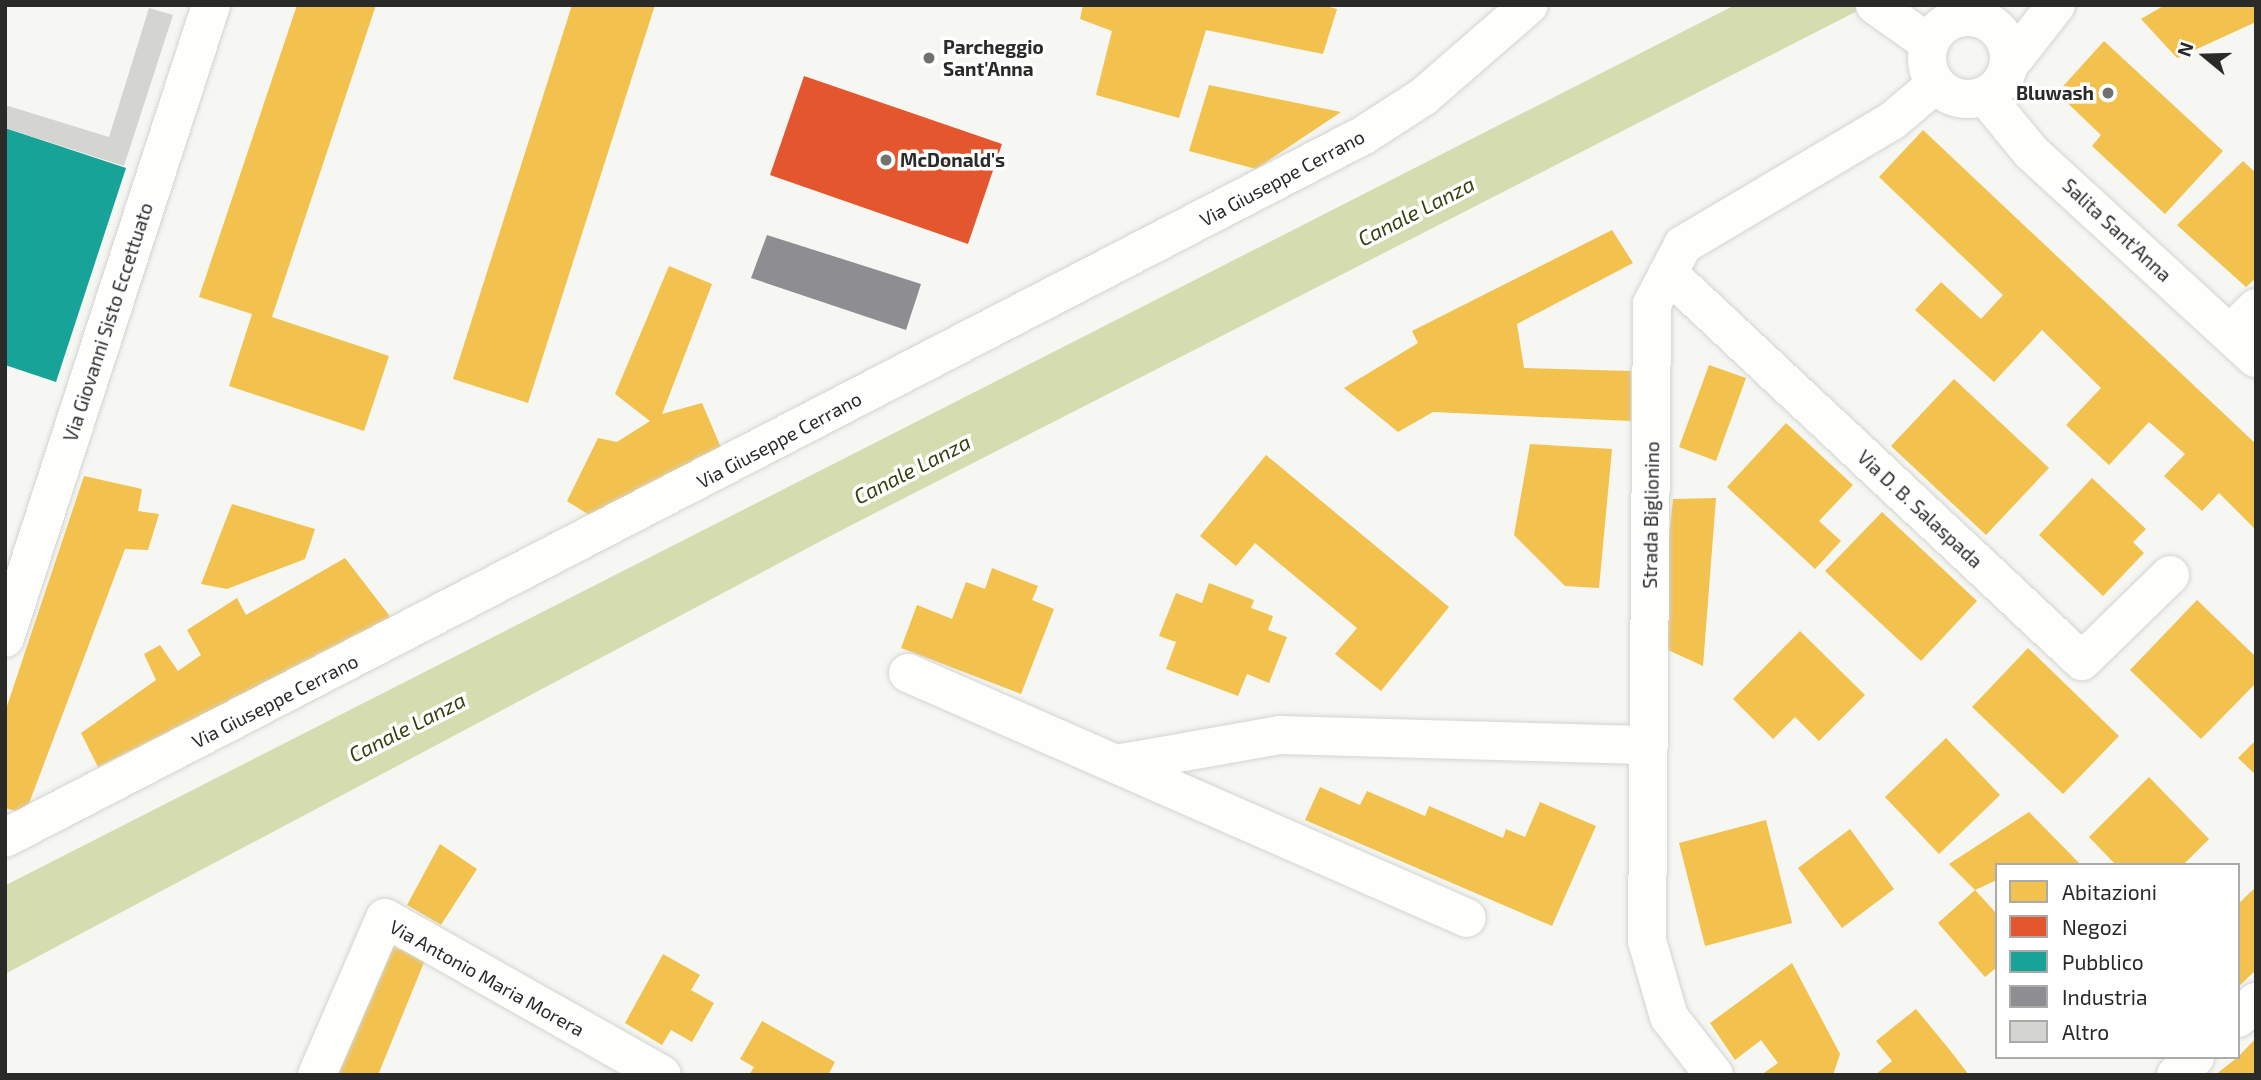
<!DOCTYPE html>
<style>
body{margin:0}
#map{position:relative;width:2261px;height:1080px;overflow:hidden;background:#f6f7f3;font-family:"Exo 2",sans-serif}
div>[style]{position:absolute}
.water>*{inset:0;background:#d5dcb0}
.homes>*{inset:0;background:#f2c14e}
.shops>*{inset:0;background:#e4572e}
.public>*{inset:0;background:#17a398}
.industry>*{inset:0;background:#8d8d92}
.building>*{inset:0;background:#d4d4d1}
.roads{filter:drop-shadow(0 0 2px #d3d4d1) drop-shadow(0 0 2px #d3d4d1)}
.street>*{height:38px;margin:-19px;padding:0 19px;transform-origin:19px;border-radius:19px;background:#fefefd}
.secondary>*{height:38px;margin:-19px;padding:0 19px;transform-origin:19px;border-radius:19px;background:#fefefd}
.primary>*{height:38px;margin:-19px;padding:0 19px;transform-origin:19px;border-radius:19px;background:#fefefd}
.primary>.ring{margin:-19px;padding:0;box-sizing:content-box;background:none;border:38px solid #fefefd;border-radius:50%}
.dots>*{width:19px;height:19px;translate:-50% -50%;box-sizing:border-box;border:4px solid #fff;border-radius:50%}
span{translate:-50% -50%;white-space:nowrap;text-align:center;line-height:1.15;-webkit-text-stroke:7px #fff;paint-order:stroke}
.poi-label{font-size:19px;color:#2a2a28;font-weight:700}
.left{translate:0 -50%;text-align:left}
.right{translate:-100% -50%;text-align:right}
.street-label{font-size:19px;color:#2a2a28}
.water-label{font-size:21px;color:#393e10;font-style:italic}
.frame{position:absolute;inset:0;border:7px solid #2a2a28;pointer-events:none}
.legend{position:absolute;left:1995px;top:863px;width:245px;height:196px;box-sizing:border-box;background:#fff;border:2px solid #aaaaa9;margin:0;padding:9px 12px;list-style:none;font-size:21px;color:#2a2a28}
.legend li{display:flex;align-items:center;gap:14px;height:35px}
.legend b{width:35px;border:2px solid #aaaaa9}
.north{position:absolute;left:2170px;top:21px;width:70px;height:70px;-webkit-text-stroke:5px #fff;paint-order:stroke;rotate:289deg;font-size:19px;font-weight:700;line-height:28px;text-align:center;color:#2a2a28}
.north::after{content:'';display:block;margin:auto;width:24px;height:32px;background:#2a2a28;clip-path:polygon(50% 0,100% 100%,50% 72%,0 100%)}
</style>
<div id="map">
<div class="water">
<i style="clip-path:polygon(1735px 5px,1869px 5px,838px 532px,5px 974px,6px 885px)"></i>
</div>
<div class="homes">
<i style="clip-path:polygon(297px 5px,376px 5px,272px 317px,389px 356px,364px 431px,229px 386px,252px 314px,199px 297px)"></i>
<i style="clip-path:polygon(572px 5px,655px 5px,528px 403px,453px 379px)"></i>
<i style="clip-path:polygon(1083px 5px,1322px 5px,1337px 9px,1323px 54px,1206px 30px,1179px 118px,1096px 95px,1112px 31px,1080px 19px)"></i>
<i style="clip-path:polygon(2165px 5px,2256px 5px,2256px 22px,2177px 58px,2141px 19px)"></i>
<i style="clip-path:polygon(2104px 41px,2223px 151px,2165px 214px,2092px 146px,2101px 135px,2057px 93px)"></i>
<i style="clip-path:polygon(1209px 85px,1341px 112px,1256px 169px,1189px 151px)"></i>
<i style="clip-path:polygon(1923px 130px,2256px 444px,2256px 530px,2219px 493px,2202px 511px,2164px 476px,2185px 454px,2149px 422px,2109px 465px,2066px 425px,2101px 388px,2042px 330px,1994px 382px,1915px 310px,1941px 282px,1981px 319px,2003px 295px,1879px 177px)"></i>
<i style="clip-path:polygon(2243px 161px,2256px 173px,2256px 278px,2246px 287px,2177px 225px)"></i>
<i style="clip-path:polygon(1612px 230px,1633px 263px,1517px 324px,1524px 368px,1631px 371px,1631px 421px,1433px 412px,1398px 432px,1344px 388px,1418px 343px,1412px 331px)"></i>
<i style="clip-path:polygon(669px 266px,712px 284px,662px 414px,702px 403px,725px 457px,602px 523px,567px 501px,598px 438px,617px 442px,650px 421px,615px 394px)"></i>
<i style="clip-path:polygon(1709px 365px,1746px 378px,1716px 461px,1679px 447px)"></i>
<i style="clip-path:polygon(1954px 379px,2049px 468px,1986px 535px,1891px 446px)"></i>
<i style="clip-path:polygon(1786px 423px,1853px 485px,1819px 521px,1841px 541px,1815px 569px,1727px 487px)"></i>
<i style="clip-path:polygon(1530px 444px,1612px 449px,1599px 588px,1565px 586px,1514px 535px)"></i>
<i style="clip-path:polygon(1266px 455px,1449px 607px,1381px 691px,1335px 654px,1357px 628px,1255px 543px,1236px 566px,1200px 536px)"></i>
<i style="clip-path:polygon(84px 476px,142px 489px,138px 511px,159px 514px,148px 550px,125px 549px,25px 814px,5px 808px,5px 712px)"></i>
<i style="clip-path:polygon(2092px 478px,2146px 529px,2133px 542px,2144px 553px,2103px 596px,2039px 535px)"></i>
<i style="clip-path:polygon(1716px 498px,1703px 666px,1657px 645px,1673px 499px)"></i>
<i style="clip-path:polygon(232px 504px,315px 529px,305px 559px,227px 589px,201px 584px)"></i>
<i style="clip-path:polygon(1882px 512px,1977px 601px,1921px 661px,1825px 571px)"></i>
<i style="clip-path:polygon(345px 558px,392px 619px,98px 767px,81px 733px,156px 680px,144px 654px,160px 645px,178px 671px,201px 655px,187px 630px,237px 598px,246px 615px)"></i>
<i style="clip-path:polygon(992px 568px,1038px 586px,1032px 600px,1054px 609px,1021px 694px,901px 648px,917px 605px,952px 619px,966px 582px,985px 589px)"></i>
<i style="clip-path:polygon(1209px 583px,1254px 600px,1251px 608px,1273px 616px,1268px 630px,1287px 637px,1269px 683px,1247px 674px,1238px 696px,1166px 669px,1176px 642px,1159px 636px,1176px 593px,1202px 603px)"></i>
<i style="clip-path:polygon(2197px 600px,2256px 657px,2256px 683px,2201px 739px,2130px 670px)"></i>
<i style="clip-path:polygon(1800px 631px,1865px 695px,1819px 741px,1795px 717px,1773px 739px,1733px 699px)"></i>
<i style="clip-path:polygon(2028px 648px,2119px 736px,2063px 794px,1972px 707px)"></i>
<i style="clip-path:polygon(1946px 738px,2000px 795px,1939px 854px,1885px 797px)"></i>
<i style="clip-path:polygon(2256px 740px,2256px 775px,2238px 758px)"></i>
<i style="clip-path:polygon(2149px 777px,2209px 839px,2183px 865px,2116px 865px,2089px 837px)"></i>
<i style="clip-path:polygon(1320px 787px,1360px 805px,1367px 791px,1425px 816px,1429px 806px,1503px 838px,1506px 829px,1525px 837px,1540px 802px,1596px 826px,1552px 926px,1305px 820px)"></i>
<i style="clip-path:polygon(2029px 812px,2081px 865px,1997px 865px,1997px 880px,1975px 890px,1949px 864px)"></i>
<i style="clip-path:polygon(1766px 820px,1792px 923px,1705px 946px,1679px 843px)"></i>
<i style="clip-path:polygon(1850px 829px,1894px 889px,1842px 928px,1798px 868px)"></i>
<i style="clip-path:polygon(440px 844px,477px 869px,441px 925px,407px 905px)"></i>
<i style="clip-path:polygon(2256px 887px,2256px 970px,2238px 987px,2238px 904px)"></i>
<i style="clip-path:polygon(1975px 890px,1997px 914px,1997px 967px,1985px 977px,1938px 923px)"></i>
<i style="clip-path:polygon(382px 942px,425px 960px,378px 1075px,327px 1075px)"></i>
<i style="clip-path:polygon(663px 954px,700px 975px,691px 990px,714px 1003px,692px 1042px,671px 1030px,662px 1045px,625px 1023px)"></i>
<i style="clip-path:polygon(1792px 963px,1840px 1054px,1833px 1075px,1761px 1075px,1778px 1063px,1761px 1040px,1735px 1060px,1710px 1023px)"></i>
<i style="clip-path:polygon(1916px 1009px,1949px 1049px,1969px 1075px,1875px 1075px,1892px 1061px,1876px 1041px)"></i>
<i style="clip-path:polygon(762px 1021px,835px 1062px,828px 1075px,749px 1075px,754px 1067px,740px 1059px)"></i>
<i style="clip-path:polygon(2256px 1038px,2256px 1075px,2215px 1075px,2238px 1057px)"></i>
</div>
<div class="shops">
<i style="clip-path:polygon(804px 76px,1002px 144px,968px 244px,770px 175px)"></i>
</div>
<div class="public">
<i style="clip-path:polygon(5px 128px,126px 168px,56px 382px,5px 365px)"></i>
</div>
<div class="industry">
<i style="clip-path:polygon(767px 235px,921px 284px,906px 330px,751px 278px)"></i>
</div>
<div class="building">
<i style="clip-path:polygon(149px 8px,173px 15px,124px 166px,5px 128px,5px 105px,109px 137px)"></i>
</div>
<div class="roads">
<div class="street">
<i style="left:1668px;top:273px;width:567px;rotate:43.14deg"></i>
<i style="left:2082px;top:661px;width:123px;rotate:-44.3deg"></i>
<i style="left:2230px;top:334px;width:37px;rotate:-45deg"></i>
<i style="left:5px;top:638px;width:666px;rotate:-71.97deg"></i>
<i style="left:908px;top:673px;width:610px;rotate:23.67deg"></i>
<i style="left:1116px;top:764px;width:168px;rotate:-10deg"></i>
<i style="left:1281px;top:735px;width:368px;rotate:1.6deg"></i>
<i style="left:5px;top:838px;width:1530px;rotate:-27.35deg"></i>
<i style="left:1364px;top:135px;width:70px;rotate:-32.8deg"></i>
<i style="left:1423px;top:97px;width:140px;rotate:-41deg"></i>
<i style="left:2238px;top:1018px;width:24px;rotate:-42deg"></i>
<i style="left:317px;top:1075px;width:171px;rotate:-66.6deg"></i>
<i style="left:385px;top:918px;width:318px;rotate:29.5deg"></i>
<i style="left:1714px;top:1075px;width:73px;rotate:-127.8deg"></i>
<i style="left:1669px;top:1017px;width:79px;rotate:-106.1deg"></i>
<i style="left:1647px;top:941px;width:637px;rotate:-89.55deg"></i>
<i style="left:1652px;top:304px;width:67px;rotate:-62.3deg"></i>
<i style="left:1683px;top:245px;width:243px;rotate:-30.7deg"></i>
<i style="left:1892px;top:121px;width:57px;rotate:-40.1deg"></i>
<i style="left:2176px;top:1075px;width:26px;rotate:-43deg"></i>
</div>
<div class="secondary">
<i style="left:1985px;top:96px;width:72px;rotate:50.6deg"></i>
<i style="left:2031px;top:152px;width:305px;rotate:42.5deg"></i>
</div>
<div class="primary">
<i style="left:1875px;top:5px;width:67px;rotate:35.3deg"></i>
<i class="ring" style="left:1927px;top:17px;width:44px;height:44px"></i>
<i style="left:2009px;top:65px;width:76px;rotate:-51.9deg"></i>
</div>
</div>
<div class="dots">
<i style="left:929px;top:58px;background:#71726f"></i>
<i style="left:2108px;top:93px;background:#71726f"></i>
<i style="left:886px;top:160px;background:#71726f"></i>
</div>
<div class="poi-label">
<span class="left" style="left:943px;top:58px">Parcheggio<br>Sant'Anna</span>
<span class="right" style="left:2094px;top:93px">Bluwash</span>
<span class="left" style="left:900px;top:160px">McDonald's</span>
</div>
<div class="street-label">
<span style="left:1282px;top:178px;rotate:-28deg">Via Giuseppe Cerrano</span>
<span style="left:2117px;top:230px;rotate:43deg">Salita Sant'Anna</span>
<span style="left:108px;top:322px;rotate:-72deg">Via Giovanni Sisto Eccettuato</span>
<span style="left:779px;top:440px;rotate:-28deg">Via Giuseppe Cerrano</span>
<span style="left:1920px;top:509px;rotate:43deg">Via D. B. Salaspada</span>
<span style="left:1651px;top:515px;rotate:-89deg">Strada Biglionino</span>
<span style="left:275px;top:701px;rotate:-27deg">Via Giuseppe Cerrano</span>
<span style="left:487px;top:978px;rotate:29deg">Via Antonio Maria Morera</span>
</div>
<div class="water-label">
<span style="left:1416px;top:211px;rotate:-27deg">Canale Lanza</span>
<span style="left:912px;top:469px;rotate:-27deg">Canale Lanza</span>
<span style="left:407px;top:727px;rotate:-27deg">Canale Lanza</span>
</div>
<div class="frame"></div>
<ul class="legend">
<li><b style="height:19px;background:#f2c14e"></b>Abitazioni</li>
<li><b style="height:19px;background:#e4572e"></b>Negozi</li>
<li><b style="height:19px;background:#17a398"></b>Pubblico</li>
<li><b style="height:19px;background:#8d8d92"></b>Industria</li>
<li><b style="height:19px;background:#d4d4d1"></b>Altro</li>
</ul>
<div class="north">N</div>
</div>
